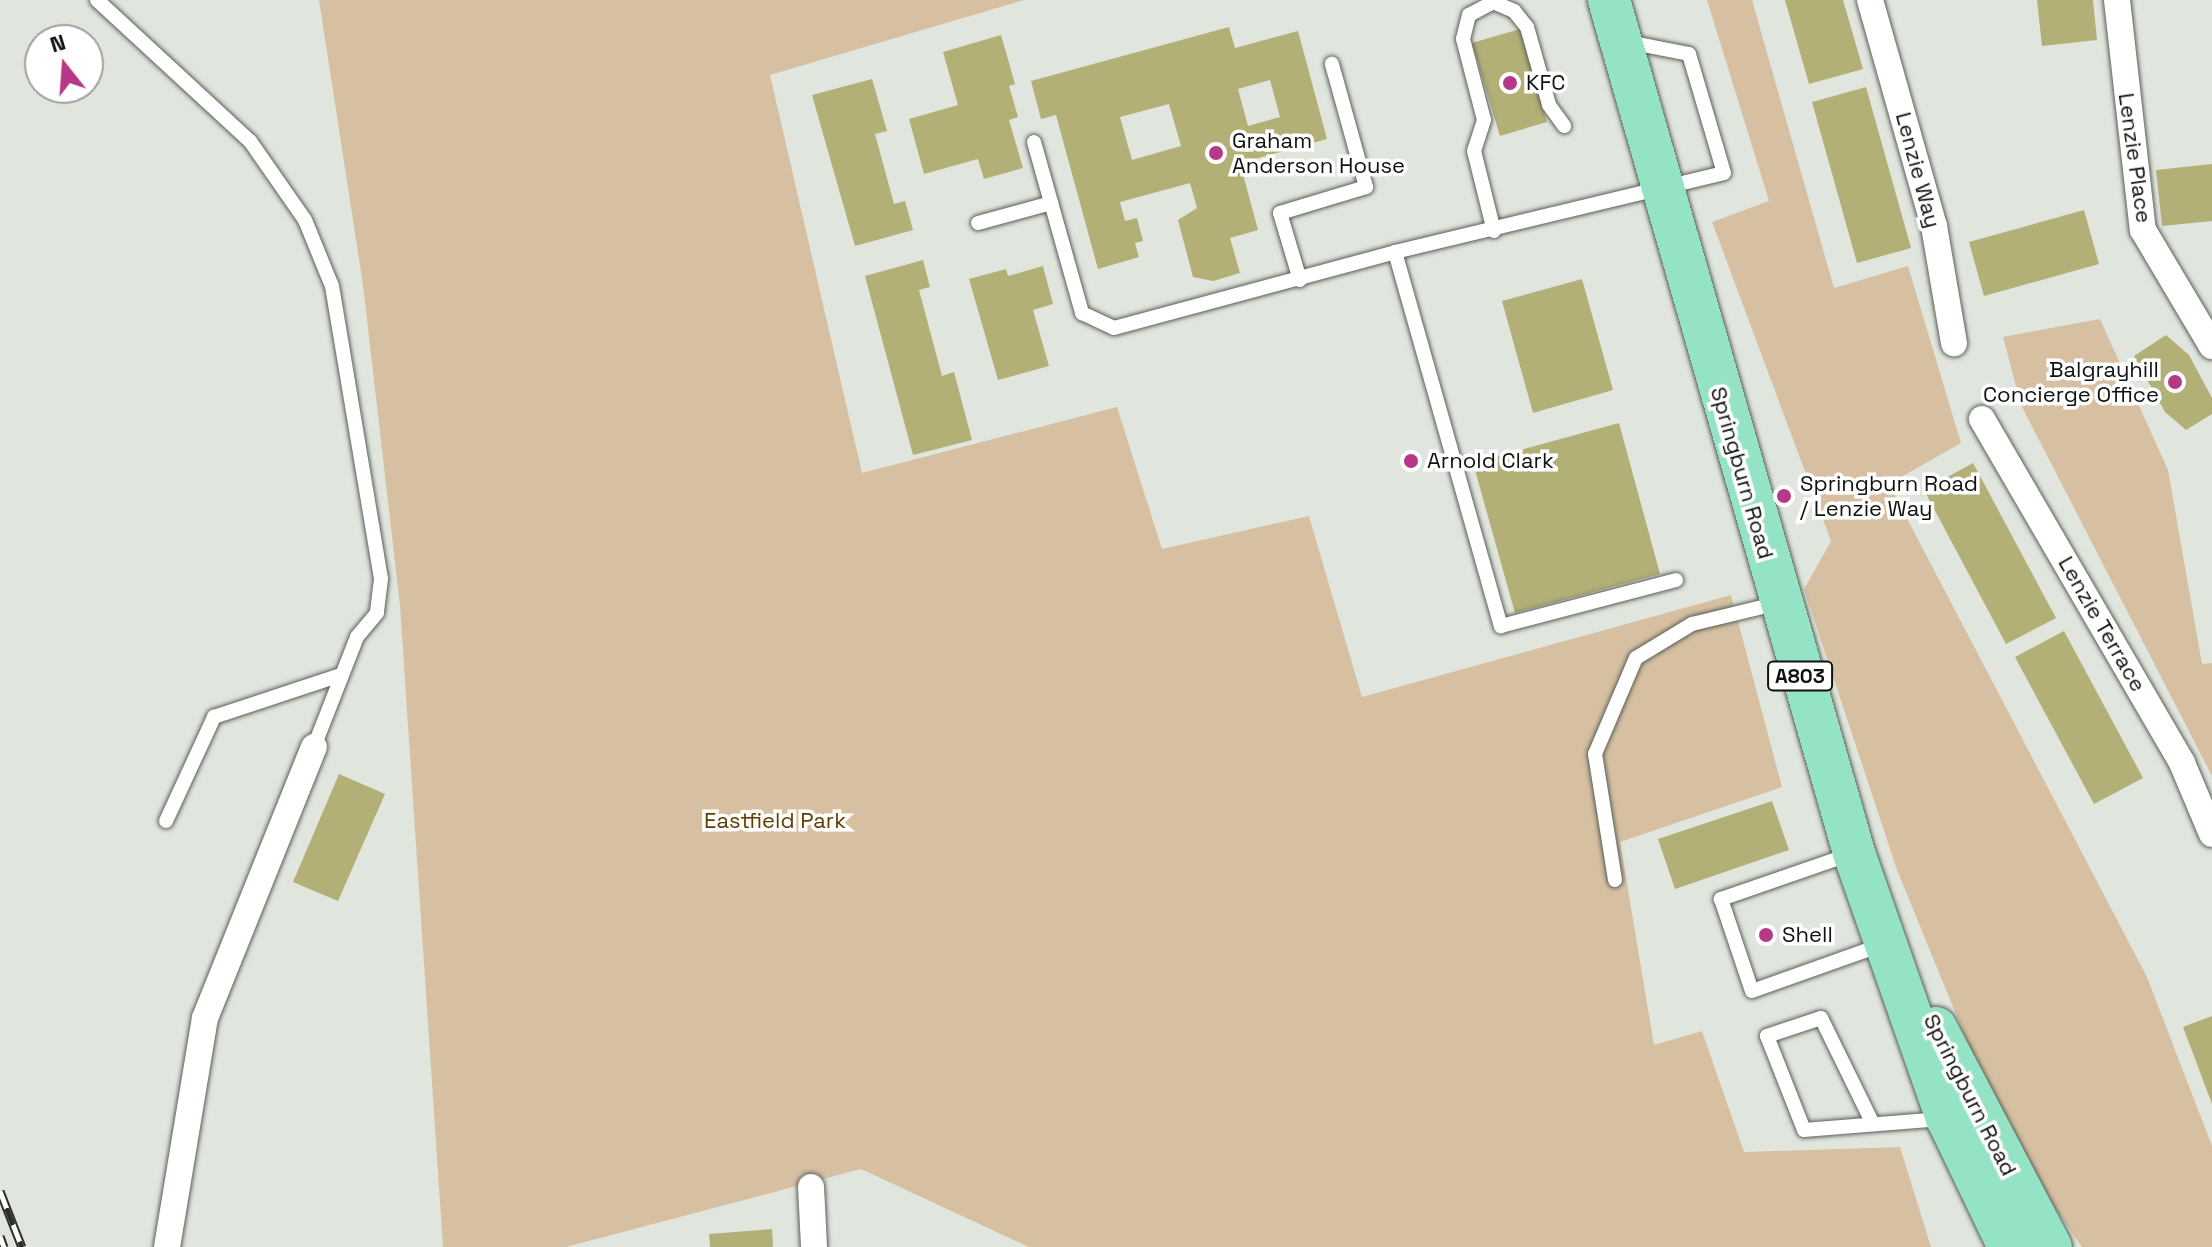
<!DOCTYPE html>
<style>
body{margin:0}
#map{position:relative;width:2212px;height:1247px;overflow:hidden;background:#e0e6dd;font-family:"Space Grotesk",sans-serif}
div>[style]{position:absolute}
.green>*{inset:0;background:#d7c0a2}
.building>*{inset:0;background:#b2af77}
.roads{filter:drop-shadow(0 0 2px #5a5f57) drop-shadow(0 0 2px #5a5f57)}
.service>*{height:14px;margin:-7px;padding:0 7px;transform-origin:7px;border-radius:7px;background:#fff}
.minor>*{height:26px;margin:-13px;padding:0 13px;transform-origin:13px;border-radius:13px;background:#fff}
.primary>*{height:42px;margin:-21px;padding:0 21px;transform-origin:21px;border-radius:21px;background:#95e3c5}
.rail>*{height:9px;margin-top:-4.5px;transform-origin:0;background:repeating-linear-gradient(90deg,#fff 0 18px,#2c2f2b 0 36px);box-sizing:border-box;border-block:2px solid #2c2f2b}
.dots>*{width:22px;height:22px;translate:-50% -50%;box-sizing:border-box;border:4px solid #fff;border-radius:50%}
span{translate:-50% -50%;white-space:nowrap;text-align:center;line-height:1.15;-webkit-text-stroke:7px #fff;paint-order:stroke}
.shield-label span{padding:2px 6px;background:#fff;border:2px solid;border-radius:6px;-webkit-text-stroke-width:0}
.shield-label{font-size:20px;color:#10120f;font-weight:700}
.poi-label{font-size:22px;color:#10120f}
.left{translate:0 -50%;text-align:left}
.right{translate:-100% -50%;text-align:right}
.street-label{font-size:22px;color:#10120f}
.park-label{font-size:22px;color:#603e00}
.north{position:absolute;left:24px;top:24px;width:80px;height:80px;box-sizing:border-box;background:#fff;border:2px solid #9fa09f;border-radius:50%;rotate:343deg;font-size:22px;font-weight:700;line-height:32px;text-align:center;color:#10120f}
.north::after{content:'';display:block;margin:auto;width:28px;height:36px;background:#b63887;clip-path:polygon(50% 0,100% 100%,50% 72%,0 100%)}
</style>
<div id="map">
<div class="green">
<i style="clip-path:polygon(319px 0,1024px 0,770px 75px,862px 473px,1117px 407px,1162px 549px,1309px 516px,1362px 697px,1731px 595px,1782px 787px,1620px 842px,1654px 1045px,1702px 1031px,1744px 1152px,1900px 1147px,1931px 1247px,1029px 1247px,861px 1169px,566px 1247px,443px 1247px,400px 606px,363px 285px)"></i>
<i style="clip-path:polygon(1707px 0,1752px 0,1834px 288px,1908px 266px,1961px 443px,1889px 484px,2147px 977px,2212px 1146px,2212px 1247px,2082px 1247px,2008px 1141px,1897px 870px,1804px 589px,1831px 541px,1712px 222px,1769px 201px)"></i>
<i style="clip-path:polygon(2100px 319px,2168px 470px,2202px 664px,2212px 663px,2212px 776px,2021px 405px,2003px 337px)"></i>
</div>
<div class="building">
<i style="clip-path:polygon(1785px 0,1843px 0,1863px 69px,1809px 84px)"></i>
<i style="clip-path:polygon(2037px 0,2093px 0,2097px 40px,2042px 46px)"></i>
<i style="clip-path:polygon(evenodd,1229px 27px,1235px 48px,1298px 31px,1327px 139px,1240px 163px,1258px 230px,1230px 238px,1240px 273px,1213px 281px,1193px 277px,1178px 220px,1197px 208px,1190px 183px,1120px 202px,1125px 221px,1137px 218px,1143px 241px,1135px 243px,1139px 257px,1098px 269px,1056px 115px,1041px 119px,1031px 81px,1229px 27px,1270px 80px,1280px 117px,1248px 126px,1238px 89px,1270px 80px,1229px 27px,1169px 104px,1181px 146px,1132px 160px,1120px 117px,1169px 104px)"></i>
<i style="clip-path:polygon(1520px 29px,1547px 122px,1500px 136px,1472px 43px)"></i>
<i style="clip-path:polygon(1001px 35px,1015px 84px,1009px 86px,1018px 117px,1009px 120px,1023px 168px,984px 179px,978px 159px,924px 174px,909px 119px,958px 105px,943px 52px)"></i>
<i style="clip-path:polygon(872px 79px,887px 131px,875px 134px,894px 204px,905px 201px,913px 230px,855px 246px,812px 95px)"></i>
<i style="clip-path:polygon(1866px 87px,1911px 248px,1857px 263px,1812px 102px)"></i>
<i style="clip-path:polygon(2212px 164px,2212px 221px,2162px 226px,2156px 170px)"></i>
<i style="clip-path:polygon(2084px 210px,2099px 264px,1984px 296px,1969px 242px)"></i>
<i style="clip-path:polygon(923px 260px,930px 287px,919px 290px,942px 376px,954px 372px,972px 440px,913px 455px,865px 276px)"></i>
<i style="clip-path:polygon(1043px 266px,1053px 304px,1033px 310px,1049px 366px,998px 380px,969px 279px,1006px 269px,1008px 276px)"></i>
<i style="clip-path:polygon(1582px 279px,1613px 390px,1533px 413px,1502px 301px)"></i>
<i style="clip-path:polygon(2166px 335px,2189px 355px,2212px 398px,2212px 414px,2186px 430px,2165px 412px,2134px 356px)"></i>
<i style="clip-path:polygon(1619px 423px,1660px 574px,1515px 613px,1473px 463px)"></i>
<i style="clip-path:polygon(1973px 463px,2056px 618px,2006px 644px,1924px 490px)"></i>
<i style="clip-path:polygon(2064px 631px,2143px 778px,2094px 804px,2015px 657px)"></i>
<i style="clip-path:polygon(339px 774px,385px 794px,338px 901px,293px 882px)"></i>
<i style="clip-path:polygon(1772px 801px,1789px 850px,1675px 889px,1658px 839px)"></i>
<i style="clip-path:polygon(2212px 1016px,2212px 1104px,2183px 1027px)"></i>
<i style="clip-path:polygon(772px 1229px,773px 1247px,710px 1247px,709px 1234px)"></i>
</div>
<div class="roads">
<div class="service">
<i style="left:97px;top:0;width:208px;rotate:42.7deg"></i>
<i style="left:250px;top:141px;width:96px;rotate:55.2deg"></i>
<i style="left:305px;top:220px;width:71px;rotate:67.8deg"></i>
<i style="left:332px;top:286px;width:297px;rotate:80.5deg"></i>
<i style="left:381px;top:579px;width:34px;rotate:97deg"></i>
<i style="left:377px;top:613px;width:31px;rotate:130deg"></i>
<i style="left:357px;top:637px;width:118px;rotate:111.4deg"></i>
<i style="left:1034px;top:142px;width:178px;rotate:74.3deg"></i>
<i style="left:1082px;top:313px;width:35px;rotate:25deg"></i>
<i style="left:1114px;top:328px;width:291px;rotate:-15.1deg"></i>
<i style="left:1395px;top:252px;width:338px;rotate:-13.5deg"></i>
<i style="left:1724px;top:173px;width:124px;rotate:-106.4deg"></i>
<i style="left:1689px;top:54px;width:63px;rotate:-169deg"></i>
<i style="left:978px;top:223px;width:76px;rotate:-15.3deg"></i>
<i style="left:1494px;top:231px;width:82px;rotate:-104deg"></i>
<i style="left:1474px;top:151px;width:33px;rotate:-72deg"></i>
<i style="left:1484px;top:120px;width:84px;rotate:-104.5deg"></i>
<i style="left:1463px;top:39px;width:25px;rotate:-76deg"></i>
<i style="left:1469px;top:15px;width:27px;rotate:-28deg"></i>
<i style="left:1493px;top:2px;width:23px;rotate:23deg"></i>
<i style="left:1514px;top:11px;width:21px;rotate:51deg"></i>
<i style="left:1527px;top:27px;width:81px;rotate:74.2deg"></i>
<i style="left:1549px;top:105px;width:26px;rotate:54deg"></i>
<i style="left:1395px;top:252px;width:389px;rotate:74.2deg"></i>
<i style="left:1501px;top:626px;width:181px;rotate:-14.7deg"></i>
<i style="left:1300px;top:280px;width:70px;rotate:-106.6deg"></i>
<i style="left:1280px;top:213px;width:90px;rotate:-16.8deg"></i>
<i style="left:1366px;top:187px;width:128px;rotate:-105.5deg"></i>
<i style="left:166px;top:821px;width:115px;rotate:-65.2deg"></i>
<i style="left:214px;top:717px;width:134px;rotate:-18.3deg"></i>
<i style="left:1851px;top:854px;width:138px;rotate:160.9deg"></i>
<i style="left:1721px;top:899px;width:97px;rotate:71.4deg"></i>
<i style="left:1752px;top:991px;width:137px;rotate:-19.6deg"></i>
<i style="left:1615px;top:880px;width:128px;rotate:-99deg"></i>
<i style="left:1595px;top:754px;width:104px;rotate:-66.9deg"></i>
<i style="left:1636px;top:658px;width:66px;rotate:-31.3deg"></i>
<i style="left:1692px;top:624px;width:89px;rotate:-13.6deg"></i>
<i style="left:1873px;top:1124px;width:118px;rotate:-116.1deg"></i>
<i style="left:1821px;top:1018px;width:57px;rotate:161.6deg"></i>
<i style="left:1767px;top:1036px;width:101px;rotate:68.5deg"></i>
<i style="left:1804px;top:1130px;width:138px;rotate:-4.6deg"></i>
</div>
<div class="minor">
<i style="left:1870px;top:0;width:235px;rotate:74.2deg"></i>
<i style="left:1934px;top:226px;width:119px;rotate:80.3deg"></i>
<i style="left:2117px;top:0;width:231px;rotate:83.6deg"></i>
<i style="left:2143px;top:230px;width:135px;rotate:59.3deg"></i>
<i style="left:1982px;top:419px;width:398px;rotate:59.8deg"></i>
<i style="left:2182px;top:763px;width:77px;rotate:67.1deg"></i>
<i style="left:811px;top:1187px;width:60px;rotate:87.1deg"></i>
<i style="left:167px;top:1247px;width:232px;rotate:-80.6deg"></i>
<i style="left:205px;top:1018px;width:292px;rotate:-68.1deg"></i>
</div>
<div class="primary">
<i style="left:1609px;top:0;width:887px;rotate:73.97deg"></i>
<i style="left:1854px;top:853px;width:281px;rotate:70.7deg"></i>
<i style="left:1947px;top:1118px;width:143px;rotate:64.3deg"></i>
<i style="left:1936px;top:1028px;width:247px;rotate:62.3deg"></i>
</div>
</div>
<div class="rail">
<i style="left:0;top:1191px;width:60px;rotate:68.6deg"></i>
<i style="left:0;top:1236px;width:12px;rotate:70deg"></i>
</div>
<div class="dots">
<i style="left:1510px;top:83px;background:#b63887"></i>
<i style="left:1216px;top:153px;background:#b63887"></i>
<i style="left:2175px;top:382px;background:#b63887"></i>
<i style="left:1411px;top:461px;background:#b63887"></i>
<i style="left:1784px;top:496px;background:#b63887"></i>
<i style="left:1766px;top:935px;background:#b63887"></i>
</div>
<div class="shield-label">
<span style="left:1800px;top:676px">A803</span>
</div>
<div class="poi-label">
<span class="left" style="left:1526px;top:83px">KFC</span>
<span class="left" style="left:1232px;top:153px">Graham<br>Anderson House</span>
<span class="right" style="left:2159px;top:382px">Balgrayhill<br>Concierge Office</span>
<span class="left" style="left:1427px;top:461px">Arnold Clark</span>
<span class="left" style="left:1800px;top:496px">Springburn Road<br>/ Lenzie Way</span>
<span class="left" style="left:1782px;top:935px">Shell</span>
</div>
<div class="street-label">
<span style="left:2135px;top:158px;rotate:82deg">Lenzie Place</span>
<span style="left:1918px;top:170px;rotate:75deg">Lenzie Way</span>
<span style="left:1742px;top:473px;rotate:74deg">Springburn Road</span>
<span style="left:2102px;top:624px;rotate:60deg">Lenzie Terrace</span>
<span style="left:1970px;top:1095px;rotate:63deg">Springburn Road</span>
</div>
<div class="park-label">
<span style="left:775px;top:821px">Eastfield Park</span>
</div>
<div class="north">N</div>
</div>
